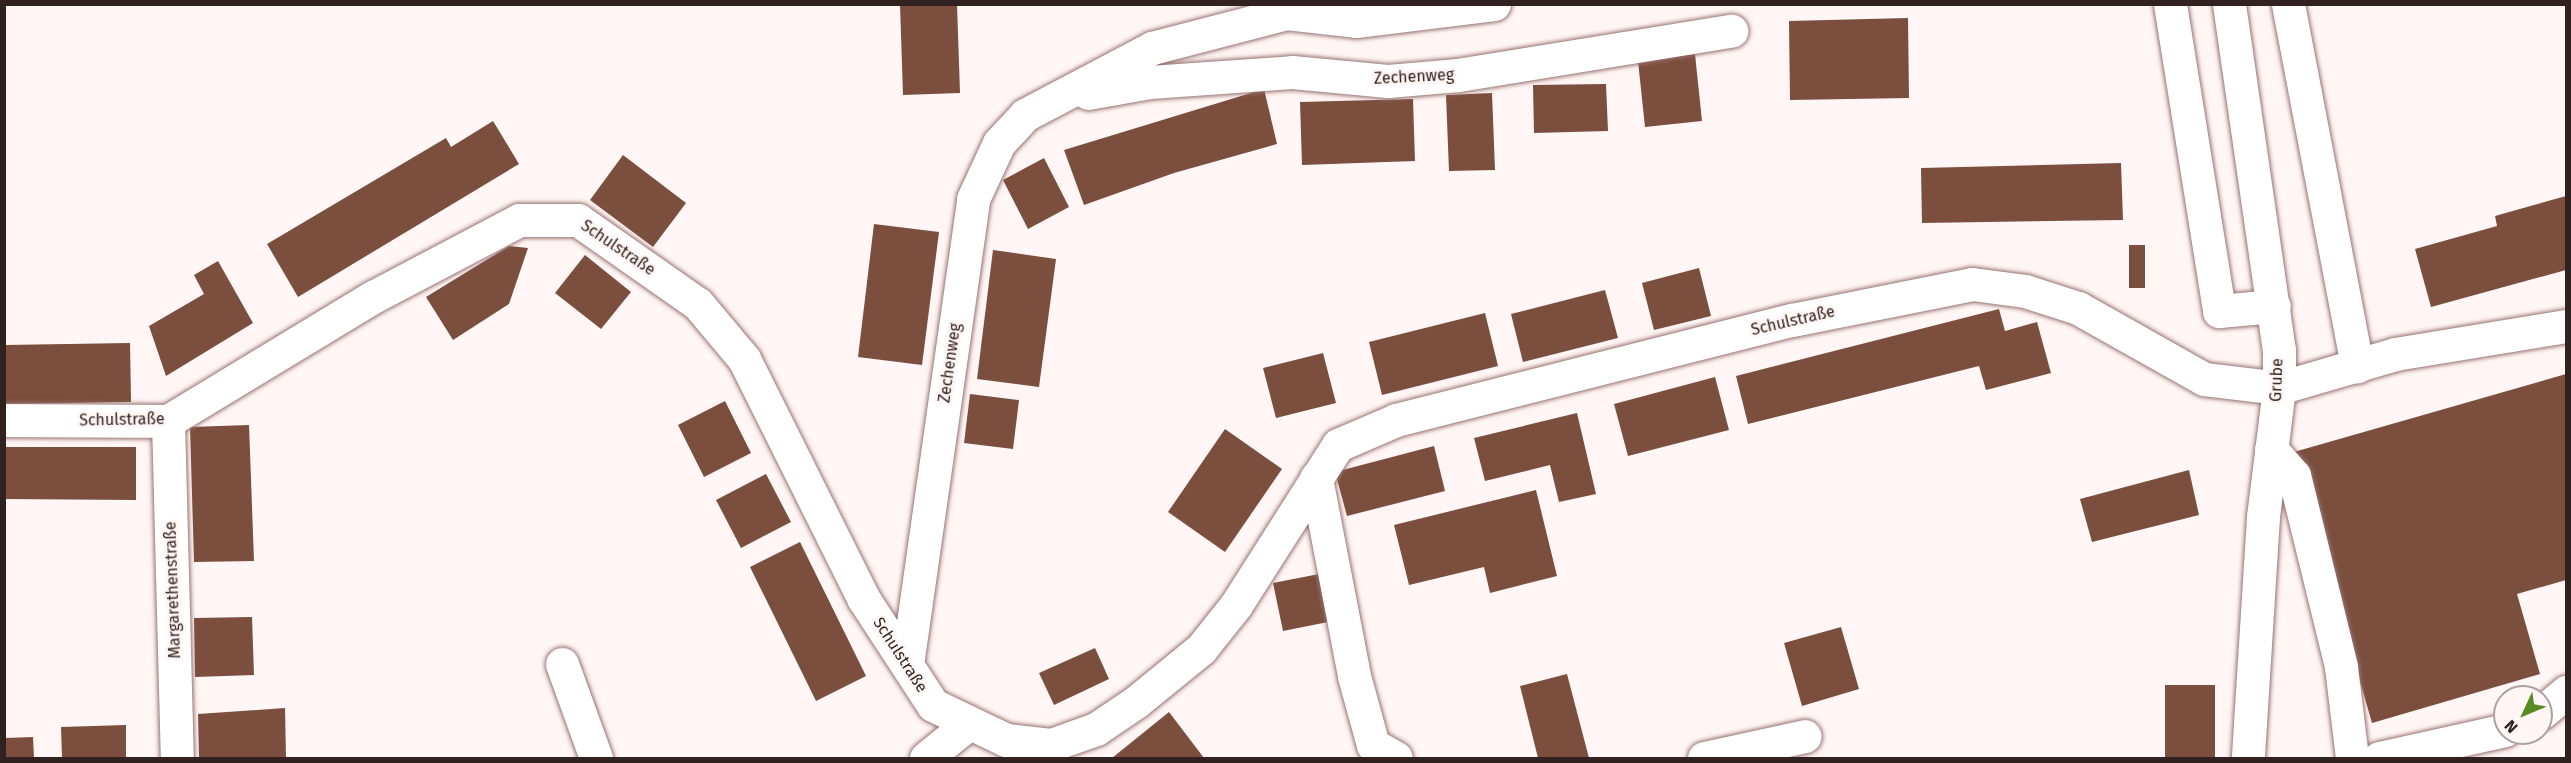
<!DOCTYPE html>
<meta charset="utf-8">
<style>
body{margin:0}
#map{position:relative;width:2571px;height:763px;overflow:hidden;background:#fff6f5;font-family:"Fira Sans",sans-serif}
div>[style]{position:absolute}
.building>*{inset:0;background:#7b4e3d}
.roads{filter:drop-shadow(0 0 2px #987271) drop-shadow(0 0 2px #987271)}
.minor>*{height:33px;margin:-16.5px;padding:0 16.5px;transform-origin:16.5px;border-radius:16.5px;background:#fff}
span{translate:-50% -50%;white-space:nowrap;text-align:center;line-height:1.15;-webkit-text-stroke:6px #fff6f5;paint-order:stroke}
.street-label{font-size:16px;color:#312121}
.frame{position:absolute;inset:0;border:6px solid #312121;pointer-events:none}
.north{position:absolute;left:2493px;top:685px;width:60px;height:60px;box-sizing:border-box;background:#fff6f5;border:2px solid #ada1a0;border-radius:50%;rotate:226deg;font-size:16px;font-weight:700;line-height:24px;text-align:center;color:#312121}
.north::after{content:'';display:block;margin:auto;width:21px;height:27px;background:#578b23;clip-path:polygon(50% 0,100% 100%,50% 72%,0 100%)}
</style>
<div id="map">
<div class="building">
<i style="clip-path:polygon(900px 4px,957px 4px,960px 93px,903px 95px)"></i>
<i style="clip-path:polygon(1908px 18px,1909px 98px,1790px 100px,1789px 21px)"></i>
<i style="clip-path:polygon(1695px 54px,1702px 121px,1645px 127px,1638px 61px)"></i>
<i style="clip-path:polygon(1606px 84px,1608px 131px,1534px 133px,1533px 85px)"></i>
<i style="clip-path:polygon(1264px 89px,1277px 144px,1174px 173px,1084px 205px,1064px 150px)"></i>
<i style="clip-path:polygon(1492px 93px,1495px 170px,1449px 171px,1446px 95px)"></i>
<i style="clip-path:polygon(1413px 99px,1415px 161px,1302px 165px,1300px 102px)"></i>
<i style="clip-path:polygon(493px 121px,519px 164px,298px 297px,267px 244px,446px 138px,451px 147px)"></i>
<i style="clip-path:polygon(623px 155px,686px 203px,653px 247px,590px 200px)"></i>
<i style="clip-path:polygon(1044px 158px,1069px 207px,1028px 229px,1003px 180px)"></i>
<i style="clip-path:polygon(2121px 163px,2123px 220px,1922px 223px,1921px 168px)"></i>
<i style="clip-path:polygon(2566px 196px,2566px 270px,2431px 307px,2415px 249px,2497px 226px,2495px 216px)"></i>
<i style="clip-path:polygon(874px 224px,939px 232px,922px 365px,858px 357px)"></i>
<i style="clip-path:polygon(2129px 245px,2145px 245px,2145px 288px,2129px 288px)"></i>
<i style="clip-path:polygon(509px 246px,528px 248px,509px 304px,453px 340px,426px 297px)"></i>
<i style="clip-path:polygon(993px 250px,1056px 259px,1039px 387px,977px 379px)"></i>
<i style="clip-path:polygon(585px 255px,631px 292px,601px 329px,555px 293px)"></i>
<i style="clip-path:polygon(218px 261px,253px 323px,166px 376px,149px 326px,204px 294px,194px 275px)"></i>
<i style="clip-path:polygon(1699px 268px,1711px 316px,1654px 330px,1642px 283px)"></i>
<i style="clip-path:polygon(1605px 290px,1618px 338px,1523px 362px,1511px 314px)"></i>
<i style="clip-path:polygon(1999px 309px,2005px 331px,2037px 322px,2051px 373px,1986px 390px,1979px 366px,1748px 424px,1736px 376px)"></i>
<i style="clip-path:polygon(1485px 313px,1498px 366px,1382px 395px,1369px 342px)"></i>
<i style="clip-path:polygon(130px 343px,131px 402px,4px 404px,4px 345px)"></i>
<i style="clip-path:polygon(1323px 353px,1336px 403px,1276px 418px,1263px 368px)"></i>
<i style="clip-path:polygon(2566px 374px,2566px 580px,2517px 594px,2540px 674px,2372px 723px,2294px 452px)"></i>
<i style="clip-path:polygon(1715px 377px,1729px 430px,1628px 456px,1614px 404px)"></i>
<i style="clip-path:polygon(970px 394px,1019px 400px,1013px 449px,964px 443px)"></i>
<i style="clip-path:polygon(725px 401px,751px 453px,704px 477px,678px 425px)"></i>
<i style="clip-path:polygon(1577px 413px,1596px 494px,1559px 502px,1550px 465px,1485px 481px,1474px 438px)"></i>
<i style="clip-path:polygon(249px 425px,254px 561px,194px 562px,190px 427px)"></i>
<i style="clip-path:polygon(1225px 429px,1282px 469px,1225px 552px,1168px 512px)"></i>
<i style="clip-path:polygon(1434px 446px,1445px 491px,1347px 516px,1335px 472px)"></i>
<i style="clip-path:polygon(4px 447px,136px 447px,136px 500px,4px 499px)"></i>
<i style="clip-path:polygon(2189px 470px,2199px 515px,2092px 542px,2080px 499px)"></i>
<i style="clip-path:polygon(766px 474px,791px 522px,741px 548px,716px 500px)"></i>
<i style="clip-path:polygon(1536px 490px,1557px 576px,1490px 593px,1484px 567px,1409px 585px,1394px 525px)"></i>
<i style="clip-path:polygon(800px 542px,866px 676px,816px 701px,750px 567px)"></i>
<i style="clip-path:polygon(1319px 574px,1328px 622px,1283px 631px,1273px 583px)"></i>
<i style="clip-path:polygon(252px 617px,254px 675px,195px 677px,194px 618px)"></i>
<i style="clip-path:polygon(1841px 627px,1859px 689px,1802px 706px,1784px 643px)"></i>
<i style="clip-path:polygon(1095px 648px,1109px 679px,1054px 705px,1039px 673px)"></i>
<i style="clip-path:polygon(1567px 674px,1589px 758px,1538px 758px,1520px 686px)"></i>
<i style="clip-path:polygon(2165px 685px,2215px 685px,2215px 758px,2165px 758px)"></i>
<i style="clip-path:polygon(285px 708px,286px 758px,199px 758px,198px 714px)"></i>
<i style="clip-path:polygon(1169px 712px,1204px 758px,1112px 758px)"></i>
<i style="clip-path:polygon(126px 725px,126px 758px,62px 758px,61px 727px)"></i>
<i style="clip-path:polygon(33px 737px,34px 758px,5px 758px,5px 738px)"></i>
</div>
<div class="roads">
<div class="minor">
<i style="left:2170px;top:4px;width:311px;rotate:80.9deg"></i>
<i style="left:2219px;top:311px;width:55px;rotate:-5.2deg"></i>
<i style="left:2229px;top:4px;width:349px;rotate:81.8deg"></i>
<i style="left:2279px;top:349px;width:39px;rotate:90deg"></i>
<i style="left:2279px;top:388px;width:130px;rotate:97.1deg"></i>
<i style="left:2263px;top:517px;width:241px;rotate:93.6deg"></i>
<i style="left:2288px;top:4px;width:369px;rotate:79.2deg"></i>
<i style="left:1088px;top:93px;width:63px;rotate:-10.1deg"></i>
<i style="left:1150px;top:82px;width:142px;rotate:-4deg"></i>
<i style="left:1292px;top:72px;width:96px;rotate:5.4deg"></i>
<i style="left:1388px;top:81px;width:70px;rotate:-4.9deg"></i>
<i style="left:1458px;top:75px;width:277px;rotate:-9.2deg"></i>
<i style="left:4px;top:420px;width:164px;rotate:0.3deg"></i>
<i style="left:168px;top:421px;width:240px;rotate:-31.2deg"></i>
<i style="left:373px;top:297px;width:165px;rotate:-27.8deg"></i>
<i style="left:519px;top:220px;width:59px"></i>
<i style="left:578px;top:220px;width:146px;rotate:35deg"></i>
<i style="left:698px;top:304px;width:72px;rotate:50.1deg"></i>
<i style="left:744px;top:359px;width:267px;rotate:63.5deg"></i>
<i style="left:863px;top:598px;width:128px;rotate:56.8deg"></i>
<i style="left:933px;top:705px;width:81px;rotate:25.6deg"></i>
<i style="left:1006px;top:740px;width:45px;rotate:6.3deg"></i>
<i style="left:1051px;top:745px;width:48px;rotate:-19.6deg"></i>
<i style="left:1096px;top:729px;width:48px;rotate:-34deg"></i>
<i style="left:1136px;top:702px;width:84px;rotate:-39.2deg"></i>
<i style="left:1201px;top:649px;width:56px;rotate:-51.5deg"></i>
<i style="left:1236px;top:605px;width:190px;rotate:-57.5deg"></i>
<i style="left:1338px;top:445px;width:63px;rotate:-23.3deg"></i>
<i style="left:1396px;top:420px;width:408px;rotate:-14.2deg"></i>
<i style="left:1792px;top:320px;width:184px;rotate:-11.3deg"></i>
<i style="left:1972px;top:284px;width:53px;rotate:7.5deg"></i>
<i style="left:2025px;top:291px;width:56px;rotate:17.8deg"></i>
<i style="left:2078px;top:308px;width:145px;rotate:29.4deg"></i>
<i style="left:2204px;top:379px;width:76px;rotate:6.8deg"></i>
<i style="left:2279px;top:388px;width:121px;rotate:-16.3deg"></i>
<i style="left:2395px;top:354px;width:173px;rotate:-9.3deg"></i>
<i style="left:168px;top:421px;width:337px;rotate:88.5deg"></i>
<i style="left:2271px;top:449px;width:35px;rotate:49deg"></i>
<i style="left:2294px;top:475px;width:198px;rotate:76.2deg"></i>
<i style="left:2341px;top:667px;width:92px;rotate:83.1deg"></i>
<i style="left:1316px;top:478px;width:202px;rotate:79.1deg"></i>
<i style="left:1354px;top:676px;width:72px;rotate:74.6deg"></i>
<i style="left:1373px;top:745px;width:26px;rotate:29deg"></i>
<i style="left:562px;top:664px;width:100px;rotate:70.1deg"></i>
<i style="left:907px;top:665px;width:471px;rotate:-81.9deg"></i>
<i style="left:973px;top:199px;width:62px;rotate:-65.1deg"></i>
<i style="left:999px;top:143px;width:38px;rotate:-47deg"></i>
<i style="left:1025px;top:115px;width:144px;rotate:-27.8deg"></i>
<i style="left:1152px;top:48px;width:138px;rotate:-14.6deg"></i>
<i style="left:1286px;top:13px;width:70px;rotate:6.5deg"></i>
<i style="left:1356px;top:21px;width:139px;rotate:-7deg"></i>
<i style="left:2541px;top:713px;width:33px;rotate:-40deg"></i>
<i style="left:926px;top:758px;width:54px;rotate:-39deg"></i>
<i style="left:1704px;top:758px;width:103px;rotate:-12.3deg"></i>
<i style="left:2379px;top:758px;width:129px;rotate:-12.5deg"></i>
</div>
</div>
<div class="street-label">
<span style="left:1414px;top:77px;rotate:-3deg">Zechenweg</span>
<span style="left:618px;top:248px;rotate:34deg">Schulstraße</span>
<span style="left:1793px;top:321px;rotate:-13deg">Schulstraße</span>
<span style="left:950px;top:363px;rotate:-82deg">Zechenweg</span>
<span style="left:2277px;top:380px;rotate:-88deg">Grube</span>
<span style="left:122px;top:420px;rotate:-1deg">Schulstraße</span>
<span style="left:173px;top:590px;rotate:-92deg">Margarethenstraße</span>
<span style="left:900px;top:655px;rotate:57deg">Schulstraße</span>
</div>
<div class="frame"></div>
<div class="north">N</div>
</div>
